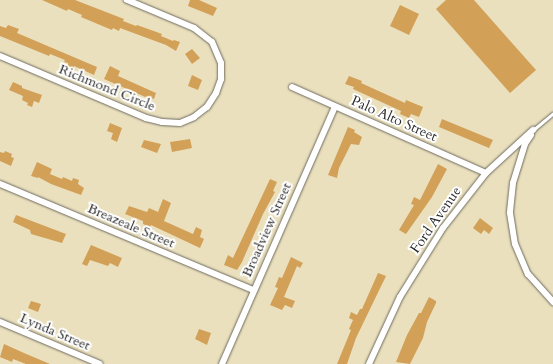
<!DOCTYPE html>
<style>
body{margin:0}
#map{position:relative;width:553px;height:364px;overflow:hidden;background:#eae0be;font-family:Cardo,serif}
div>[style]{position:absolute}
.building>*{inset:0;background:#d2a057}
.roads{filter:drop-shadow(0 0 1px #6e6a5e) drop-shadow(0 0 1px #6e6a5e)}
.lane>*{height:3px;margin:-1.5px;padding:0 1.5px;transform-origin:1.5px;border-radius:1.5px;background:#fff}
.street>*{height:6px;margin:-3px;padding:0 3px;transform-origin:3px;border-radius:3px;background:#fff}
span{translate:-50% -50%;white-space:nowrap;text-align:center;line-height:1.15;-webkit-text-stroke:4px #fff;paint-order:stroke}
.street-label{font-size:14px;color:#2b2b2b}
</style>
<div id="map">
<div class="building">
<i style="clip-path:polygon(42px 0,75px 0,124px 19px,123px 21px,136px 26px,137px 25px,162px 34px,161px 36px,173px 41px,174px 40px,180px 42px,176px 51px,166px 45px,120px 28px,119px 31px,113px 28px,112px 30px,81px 17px,82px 15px,68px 9px,67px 11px)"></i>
<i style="clip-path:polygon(190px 0,199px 0,217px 8px,213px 16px,188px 6px)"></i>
<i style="clip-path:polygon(446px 0,474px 0,536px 70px,510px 93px,436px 9px)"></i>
<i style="clip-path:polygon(400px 5px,419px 14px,409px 35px,390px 26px)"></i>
<i style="clip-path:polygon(8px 25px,19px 29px,17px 33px,97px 67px,94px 75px,74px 66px,74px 68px,68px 66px,68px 63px,64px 62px,65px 60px,50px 54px,49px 56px,0 36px,0 26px,6px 28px)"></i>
<i style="clip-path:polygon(192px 49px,200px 58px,192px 64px,185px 54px)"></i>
<i style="clip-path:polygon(110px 66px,120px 71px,118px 76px,156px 93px,154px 99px,150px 98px,150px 99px,104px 79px)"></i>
<i style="clip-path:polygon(192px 75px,202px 80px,198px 90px,188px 86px)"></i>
<i style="clip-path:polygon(349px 76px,362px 81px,361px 83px,405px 103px,406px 100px,423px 107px,419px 117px,411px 114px,409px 118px,400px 114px,401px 111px,353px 89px,354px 87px,345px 84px)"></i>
<i style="clip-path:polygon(13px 82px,22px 86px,22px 88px,42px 95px,39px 103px,34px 101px,32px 107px,27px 105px,28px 103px,22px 100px,23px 96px,9px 90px)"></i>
<i style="clip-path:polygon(442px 119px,493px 140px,489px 148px,439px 127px)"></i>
<i style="clip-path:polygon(110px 123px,122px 128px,117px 142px,111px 139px,113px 133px,107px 131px)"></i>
<i style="clip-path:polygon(348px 127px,355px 130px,354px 132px,362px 137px,359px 145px,351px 144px,339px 168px,337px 178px,328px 175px)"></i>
<i style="clip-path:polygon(190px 139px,192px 148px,172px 152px,170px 142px)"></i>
<i style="clip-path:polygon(144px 140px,161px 144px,157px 153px,141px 147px)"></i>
<i style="clip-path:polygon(5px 151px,12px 154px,11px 157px,14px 158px,11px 166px,0 161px,0 152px,4px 153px)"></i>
<i style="clip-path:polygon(37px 162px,52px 169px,50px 174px,62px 179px,63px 177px,72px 181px,73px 178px,79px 180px,78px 184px,84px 188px,81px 195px,51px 184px,38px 177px,38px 178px,31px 176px)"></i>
<i style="clip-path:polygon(438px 164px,447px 169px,432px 197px,406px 234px,399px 230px,414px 205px,411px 204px,414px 197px,420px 200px)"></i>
<i style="clip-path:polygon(270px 179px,277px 182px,273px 191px,275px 192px,263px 214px,242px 262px,237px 270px,224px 265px,228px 255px,233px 258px)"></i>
<i style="clip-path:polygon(163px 199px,171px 203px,164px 221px,193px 234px,196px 227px,202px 230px,200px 237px,204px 239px,200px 248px,151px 225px,150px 227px,143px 224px,143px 221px,125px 214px,129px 206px,147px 212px,149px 208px,158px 212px)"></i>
<i style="clip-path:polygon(16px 215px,66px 234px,62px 243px,31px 234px,30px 230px,13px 222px)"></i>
<i style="clip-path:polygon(480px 218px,493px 228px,489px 234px,484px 230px,481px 234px,473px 228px)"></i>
<i style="clip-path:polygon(91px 245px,122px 258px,118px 267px,110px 263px,108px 266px,90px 260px,87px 266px,82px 264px)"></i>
<i style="clip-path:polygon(291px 257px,303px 263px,300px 268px,297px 266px,284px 297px,295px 301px,292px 308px,285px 305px,282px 310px,270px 305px,278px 288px,275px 287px,279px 277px,282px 278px)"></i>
<i style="clip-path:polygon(378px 273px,386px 276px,356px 338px,347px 364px,337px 364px,351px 330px,349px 329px,353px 320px,349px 318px,351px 312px,357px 315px,360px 309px,362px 309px)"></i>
<i style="clip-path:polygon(429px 297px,436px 301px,436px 303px,427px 322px,423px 338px,410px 364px,396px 362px,407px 335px,419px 313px,421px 313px)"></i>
<i style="clip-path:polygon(31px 301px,41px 304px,38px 312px,28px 308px)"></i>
<i style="clip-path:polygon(199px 329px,211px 333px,207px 345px,195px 339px)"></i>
<i style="clip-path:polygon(4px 344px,24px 353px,50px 364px,26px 364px,13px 359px,12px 362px,0 357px)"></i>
</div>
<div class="roads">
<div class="lane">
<i style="left:533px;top:130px;width:26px;rotate:-40deg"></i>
</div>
<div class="street">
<i style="left:0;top:56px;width:159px;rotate:23deg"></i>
<i style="left:146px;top:118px;width:16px;rotate:14deg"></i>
<i style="left:162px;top:122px;width:18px;rotate:3deg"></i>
<i style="left:180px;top:123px;width:15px;rotate:-23deg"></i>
<i style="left:194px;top:117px;width:16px;rotate:-38deg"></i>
<i style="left:207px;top:107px;width:17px;rotate:-57deg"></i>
<i style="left:216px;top:93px;width:15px;rotate:-70deg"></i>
<i style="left:221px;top:79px;width:16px;rotate:-90deg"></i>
<i style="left:221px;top:63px;width:23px;rotate:-113deg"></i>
<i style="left:212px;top:42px;width:23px;rotate:-142deg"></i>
<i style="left:194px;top:28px;width:73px;rotate:-157.3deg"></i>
<i style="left:292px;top:87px;width:212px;rotate:23.9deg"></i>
<i style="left:531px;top:135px;width:11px;rotate:124deg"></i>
<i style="left:525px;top:144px;width:41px;rotate:107.1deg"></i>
<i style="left:513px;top:183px;width:30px;rotate:96deg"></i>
<i style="left:510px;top:213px;width:31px;rotate:81deg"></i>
<i style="left:515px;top:244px;width:33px;rotate:67deg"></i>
<i style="left:528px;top:274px;width:38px;rotate:48deg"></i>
<i style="left:0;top:184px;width:274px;rotate:22.7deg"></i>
<i style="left:0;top:322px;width:108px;rotate:22.8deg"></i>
<i style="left:222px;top:364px;width:281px;rotate:-66.3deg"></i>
<i style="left:369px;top:364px;width:74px;rotate:-65.2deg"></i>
<i style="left:400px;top:297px;width:81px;rotate:-58.1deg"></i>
<i style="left:443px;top:228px;width:70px;rotate:-52deg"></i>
<i style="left:486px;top:173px;width:64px;rotate:-42.5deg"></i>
</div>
</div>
<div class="street-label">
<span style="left:107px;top:88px;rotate:22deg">Richmond Circle</span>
<span style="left:394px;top:119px;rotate:24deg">Palo Alto Street</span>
<span style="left:436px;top:220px;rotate:-55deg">Ford Avenue</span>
<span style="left:131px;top:226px;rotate:23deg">Breazeale Street</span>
<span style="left:267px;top:230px;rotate:-66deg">Broadview Street</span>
<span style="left:55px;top:332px;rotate:23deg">Lynda Street</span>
</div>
</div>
